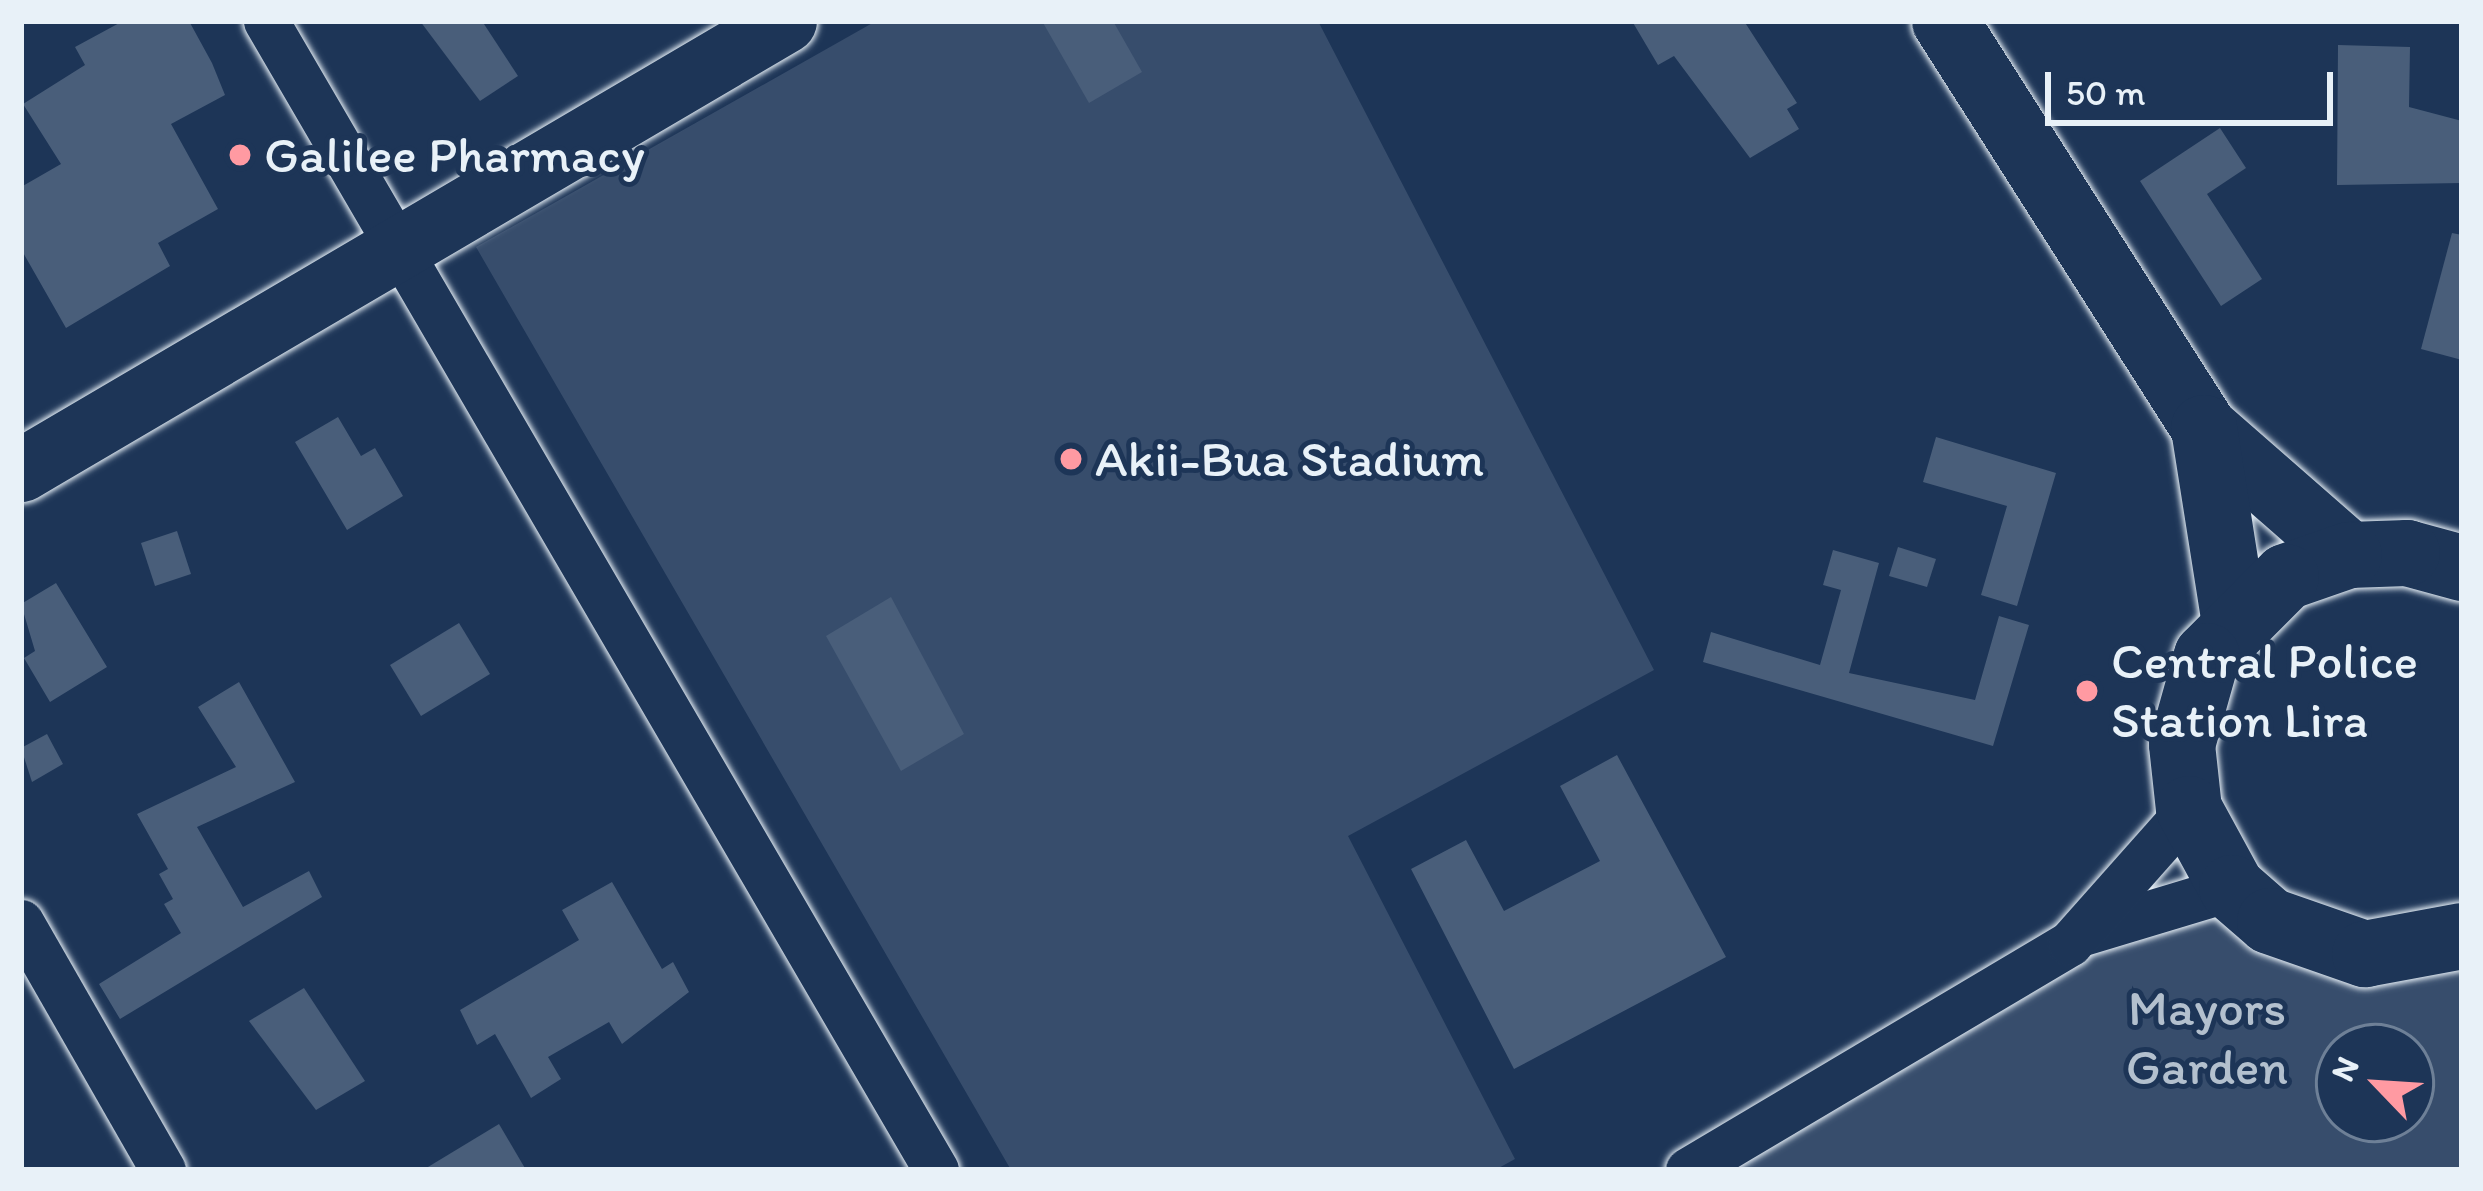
<!DOCTYPE html>
<style>
body{margin:0}
#map{position:relative;width:2483px;height:1191px;overflow:hidden;background:#1d3557;font-family:Itim,sans-serif}
div>[style]{position:absolute}
.green>*{inset:0;background:#374d6c}
.building>*{inset:0;background:#495e7a}
.roads{filter:drop-shadow(0 0 3px #e8f1f8) drop-shadow(0 0 3px #e8f1f8)}
.street>*{height:45px;margin:-22.5px;padding:0 22.5px;transform-origin:22.5px;border-radius:22.5px;background:#1d3557}
.secondary>*{height:63px;margin:-31.5px;padding:0 31.5px;transform-origin:31.5px;border-radius:31.5px;background:#1d3557}
.primary>*{height:66px;margin:-33px;padding:0 33px;transform-origin:33px;border-radius:33px;background:#1d3557}
.dots>*{width:33px;height:33px;translate:-50% -50%;box-sizing:border-box;border:6px solid #1d3557;border-radius:50%}
span{translate:-50% -50%;white-space:nowrap;text-align:center;line-height:1.15;-webkit-text-stroke:10px #1d3557;paint-order:stroke}
.poi-label{font-size:51px;color:#e8f1f8}
.left{translate:0 -50%;text-align:left}
.park-label{font-size:51px;color:#b3c0ce}
.frame{position:absolute;inset:0;border:24px solid #e8f1f8;pointer-events:none}
.north{position:absolute;left:2315px;top:1023px;width:120px;height:120px;box-sizing:border-box;background:#1d3557;border:3px solid #6e8097;border-radius:50%;rotate:295deg;font-size:33px;font-weight:700;line-height:48px;text-align:center;color:#e8f1f8}
.north::after{content:'';display:block;margin:auto;width:42px;height:54px;background:#ff9aa2;clip-path:polygon(50% 0,100% 100%,50% 72%,0 100%)}
.scale{position:absolute;left:2045px;top:72px;width:288px;height:54px;box-sizing:border-box;border:6px solid #e8f1f8;border-top:0;padding-left:15px;font-size:36px;line-height:42px;white-space:nowrap;color:#e8f1f8;-webkit-text-stroke:9px #1d3557;paint-order:stroke}
</style>
<div id="map">
<div class="green">
<i style="clip-path:polygon(876px 21px,1318px 21px,1654px 670px,1348px 836px,1515px 1159px,1495px 1170px,1011px 1170px,476px 247px)"></i>
<i style="clip-path:polygon(evenodd,2223px 877px,2311px 942px,2462px 930px,2462px 1170px,1710px 1170px,2223px 877px,2339px 1047px,2411px 1047px,2411px 1119px,2339px 1119px,2339px 1047px)"></i>
</div>
<div class="building">
<i style="clip-path:polygon(123px 21px,189px 21px,212px 63px,225px 95px,171px 124px,218px 209px,158px 243px,170px 266px,66px 328px,21px 249px,21px 187px,61px 164px,23px 104px,85px 65px,75px 47px)"></i>
<i style="clip-path:polygon(420px 21px,482px 21px,518px 76px,480px 101px)"></i>
<i style="clip-path:polygon(1042px 21px,1113px 21px,1142px 72px,1089px 103px)"></i>
<i style="clip-path:polygon(1632px 21px,1744px 21px,1797px 103px,1787px 109px,1799px 129px,1750px 158px,1674px 56px,1658px 65px)"></i>
<i style="clip-path:polygon(2338px 45px,2410px 47px,2409px 107px,2462px 121px,2462px 183px,2337px 185px)"></i>
<i style="clip-path:polygon(2220px 128px,2246px 168px,2207px 194px,2262px 279px,2221px 306px,2140px 181px)"></i>
<i style="clip-path:polygon(2452px 233px,2462px 235px,2462px 360px,2421px 349px)"></i>
<i style="clip-path:polygon(338px 417px,361px 456px,375px 448px,403px 496px,347px 530px,295px 442px)"></i>
<i style="clip-path:polygon(1936px 437px,2056px 473px,2017px 606px,1981px 595px,2007px 506px,1923px 482px)"></i>
<i style="clip-path:polygon(177px 531px,191px 574px,155px 586px,141px 543px)"></i>
<i style="clip-path:polygon(1898px 547px,1936px 559px,1927px 587px,1889px 576px)"></i>
<i style="clip-path:polygon(1833px 550px,1879px 563px,1849px 673px,1975px 700px,1999px 616px,2029px 625px,1993px 746px,1703px 662px,1711px 632px,1820px 665px,1841px 590px,1823px 585px)"></i>
<i style="clip-path:polygon(56px 583px,107px 667px,50px 702px,24px 658px,35px 651px,21px 604px)"></i>
<i style="clip-path:polygon(891px 597px,964px 734px,901px 771px,826px 636px)"></i>
<i style="clip-path:polygon(459px 623px,490px 674px,421px 716px,390px 665px)"></i>
<i style="clip-path:polygon(239px 682px,295px 782px,197px 827px,243px 907px,309px 871px,322px 897px,120px 1019px,99px 984px,181px 933px,164px 904px,173px 899px,159px 874px,168px 869px,137px 814px,236px 767px,198px 707px)"></i>
<i style="clip-path:polygon(47px 734px,63px 764px,32px 782px,21px 748px)"></i>
<i style="clip-path:polygon(1617px 755px,1726px 957px,1514px 1069px,1411px 869px,1466px 840px,1504px 911px,1600px 861px,1560px 786px)"></i>
<i style="clip-path:polygon(612px 882px,662px 969px,673px 962px,689px 992px,622px 1044px,609px 1022px,548px 1057px,561px 1079px,531px 1098px,495px 1034px,477px 1045px,460px 1010px,579px 940px,562px 910px)"></i>
<i style="clip-path:polygon(304px 988px,365px 1081px,316px 1110px,249px 1021px)"></i>
<i style="clip-path:polygon(499px 1124px,526px 1170px,423px 1170px)"></i>
</div>
<div class="roads">
<div class="street">
<i style="left:266px;top:21px;width:1330px;rotate:59.75deg"></i>
<i style="left:21px;top:922px;width:286px;rotate:60.2deg"></i>
<i style="left:2083px;top:933px;width:156px;rotate:-16.8deg"></i>
<i style="left:1688px;top:1170px;width:444px;rotate:-30.7deg"></i>
<i style="left:2070px;top:943px;width:179px;rotate:-48.4deg"></i>
</div>
<div class="secondary">
<i style="left:21px;top:470px;width:886px;rotate:-30.44deg"></i>
</div>
<div class="primary">
<i style="left:1945px;top:21px;width:482px;rotate:57.5deg"></i>
<i style="left:2204px;top:428px;width:193px;rotate:41.2deg"></i>
<i style="left:2204px;top:428px;width:192px;rotate:81deg"></i>
<i style="left:2462px;top:568px;width:57px;rotate:-164.7deg"></i>
<i style="left:2407px;top:553px;width:58px;rotate:178deg"></i>
<i style="left:2349px;top:555px;width:67px;rotate:160.8deg"></i>
<i style="left:2286px;top:577px;width:112px;rotate:135deg"></i>
<i style="left:2207px;top:656px;width:92px;rotate:105.7deg"></i>
<i style="left:2182px;top:745px;width:64px;rotate:83.8deg"></i>
<i style="left:2189px;top:809px;width:90px;rotate:61.4deg"></i>
<i style="left:2232px;top:888px;width:50px;rotate:41deg"></i>
<i style="left:2270px;top:921px;width:101px;rotate:19.2deg"></i>
<i style="left:2365px;top:954px;width:99px;rotate:-10.5deg"></i>
</div>
</div>
<div class="dots">
<i style="left:240px;top:155px;background:#ff9aa2"></i>
<i style="left:1071px;top:459px;background:#ff9aa2"></i>
<i style="left:2087px;top:691px;background:#ff9aa2"></i>
</div>
<div class="poi-label">
<span class="left" style="left:264px;top:155px">Galilee Pharmacy</span>
<span class="left" style="left:1095px;top:459px">Akii-Bua Stadium</span>
<span class="left" style="left:2111px;top:691px">Central Police<br>Station Lira</span>
</div>
<div class="park-label">
<span style="left:2207px;top:1038px">Mayors<br>Garden</span>
</div>
<div class="frame"></div>
<div class="north">N</div>
<div class="scale">50 m</div>
</div>
